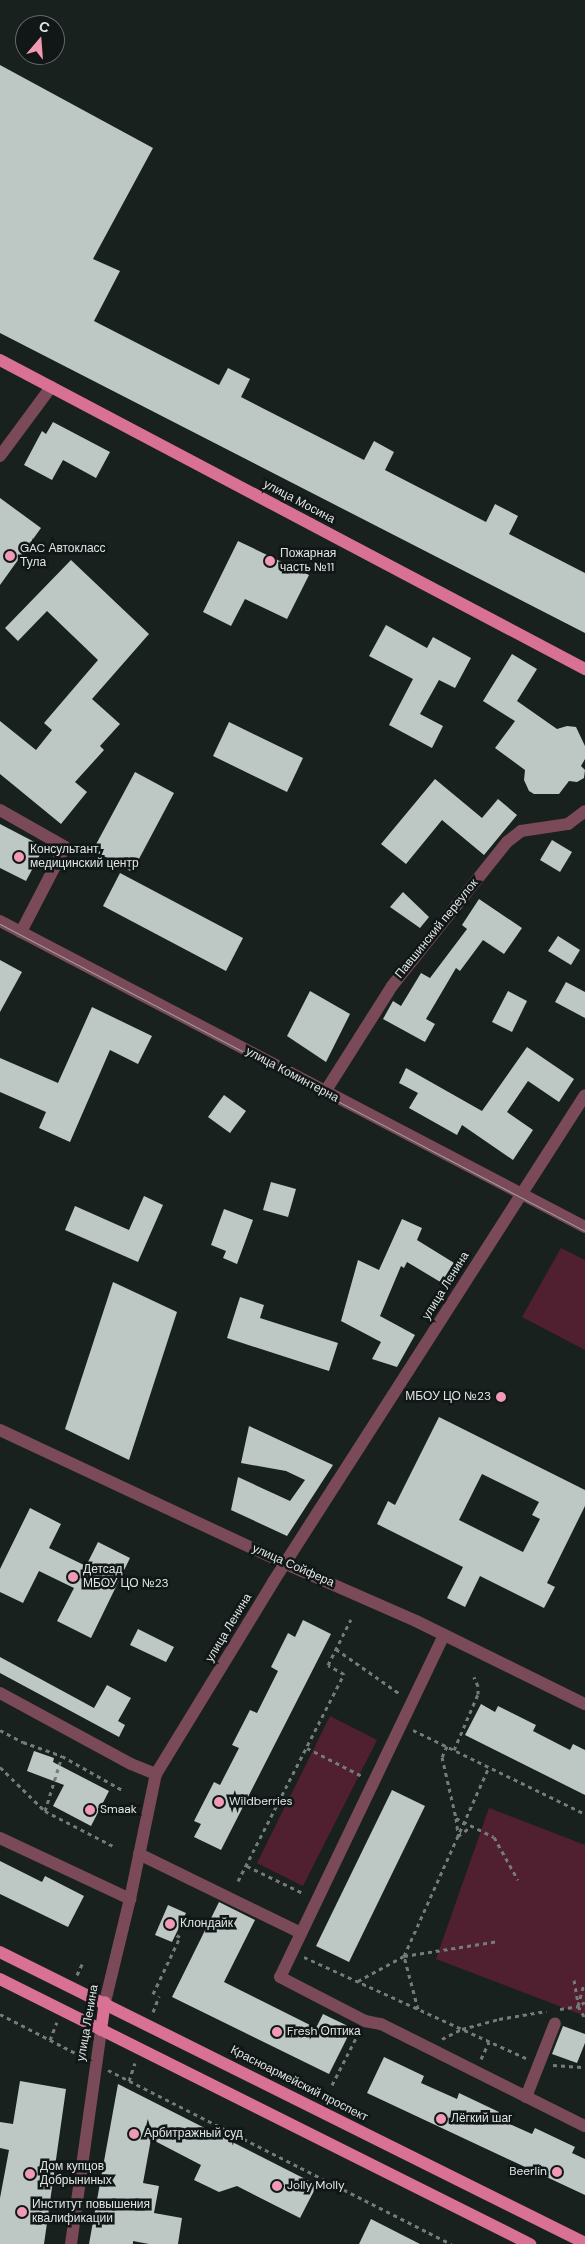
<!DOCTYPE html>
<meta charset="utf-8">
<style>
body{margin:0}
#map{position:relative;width:585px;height:2244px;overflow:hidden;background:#19211f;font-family:"DM Sans",sans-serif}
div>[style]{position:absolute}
.green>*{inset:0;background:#501f30}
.building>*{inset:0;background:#bdc7c4}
.path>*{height:3px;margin-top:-1.5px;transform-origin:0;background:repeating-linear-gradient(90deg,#757b7a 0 4px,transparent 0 8px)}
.minor>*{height:12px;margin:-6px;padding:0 6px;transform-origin:6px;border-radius:6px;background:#7b4a59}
.major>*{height:12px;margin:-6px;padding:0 6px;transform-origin:6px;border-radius:6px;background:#d87193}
.tram>*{height:1px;margin:-0.5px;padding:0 0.5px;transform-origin:0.5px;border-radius:0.5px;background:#9ca2a1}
.dots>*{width:14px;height:14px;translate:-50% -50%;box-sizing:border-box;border:2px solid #101716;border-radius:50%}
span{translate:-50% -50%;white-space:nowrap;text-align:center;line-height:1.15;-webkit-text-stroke:5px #101716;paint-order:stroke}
.street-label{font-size:12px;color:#e0e5e4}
.poi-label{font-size:12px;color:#e0e5e4}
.left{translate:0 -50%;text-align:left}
.right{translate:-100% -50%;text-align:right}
.north{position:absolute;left:15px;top:15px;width:50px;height:50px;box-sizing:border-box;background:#101716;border:1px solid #636968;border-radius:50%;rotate:18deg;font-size:14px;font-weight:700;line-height:20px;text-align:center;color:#e0e5e4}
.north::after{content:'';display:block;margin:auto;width:18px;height:22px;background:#f19ab4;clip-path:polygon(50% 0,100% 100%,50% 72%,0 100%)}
</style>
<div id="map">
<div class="green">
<i style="clip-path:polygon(561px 1248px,585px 1260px,585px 1350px,522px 1317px)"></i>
<i style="clip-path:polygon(330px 1716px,377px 1740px,303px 1886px,257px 1863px)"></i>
<i style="clip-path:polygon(489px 1808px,585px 1845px,585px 2016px,436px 1959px)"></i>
</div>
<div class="building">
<i style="clip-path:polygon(0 65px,153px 148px,93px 259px,120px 271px,94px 321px,219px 385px,228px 368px,250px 379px,241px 397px,364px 460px,374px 441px,394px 452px,385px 470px,486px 522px,495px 504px,518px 516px,509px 534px,585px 573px,585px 633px,0 333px)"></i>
<i style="clip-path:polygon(53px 422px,110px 452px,96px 478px,63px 460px,52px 480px,24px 465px,42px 431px,46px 434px)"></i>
<i style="clip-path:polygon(0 498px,41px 528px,0 585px)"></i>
<i style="clip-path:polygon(238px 541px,309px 575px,287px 619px,245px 599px,231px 626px,203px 612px)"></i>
<i style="clip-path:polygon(71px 560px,149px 634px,92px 699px,120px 724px,100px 746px,104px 750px,75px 782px,87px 792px,61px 824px,0 774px,0 721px,36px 750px,52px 730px,44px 723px,98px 660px,47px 611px,18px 641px,5px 628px)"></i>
<i style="clip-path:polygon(386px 625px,427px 648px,433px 637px,471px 658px,455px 688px,439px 680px,420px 714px,443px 726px,432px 748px,389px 725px,413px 679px,369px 656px)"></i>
<i style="clip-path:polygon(512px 654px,537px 669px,517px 701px,557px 729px,567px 726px,576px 727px,585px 746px,585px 759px,581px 766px,585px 770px,584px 778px,577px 782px,569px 781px,559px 794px,534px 794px,529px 791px,524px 780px,525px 770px,495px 748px,515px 721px,483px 701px)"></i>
<i style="clip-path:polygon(229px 722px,303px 758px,287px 792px,213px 756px)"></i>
<i style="clip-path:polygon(135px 772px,174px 793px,132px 872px,93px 850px)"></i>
<i style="clip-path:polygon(435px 779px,482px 818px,498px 799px,517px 815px,484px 855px,442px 820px,406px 864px,381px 844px)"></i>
<i style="clip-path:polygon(0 824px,44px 847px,26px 881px,0 868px)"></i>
<i style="clip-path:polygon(552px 840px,572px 852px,560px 872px,540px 860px)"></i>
<i style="clip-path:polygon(120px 873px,243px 938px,226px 971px,103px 906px)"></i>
<i style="clip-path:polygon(403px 892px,429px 917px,420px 928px,390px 907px)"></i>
<i style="clip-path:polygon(479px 899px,522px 928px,504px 954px,483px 940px,460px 971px,456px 968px,426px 1019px,435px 1024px,425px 1042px,383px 1019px,393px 1001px,401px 1006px,421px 973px,430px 978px,467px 929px,462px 925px)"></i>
<i style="clip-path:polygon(558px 936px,580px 950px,571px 965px,548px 951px)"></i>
<i style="clip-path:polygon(0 960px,22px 972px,0 1012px)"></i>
<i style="clip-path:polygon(566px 982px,585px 992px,585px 1018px,555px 1002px)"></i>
<i style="clip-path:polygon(310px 991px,350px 1014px,326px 1062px,287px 1036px)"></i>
<i style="clip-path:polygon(508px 991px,527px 1001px,512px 1032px,492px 1022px)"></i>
<i style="clip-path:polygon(92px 1007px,152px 1036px,138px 1064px,110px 1050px,70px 1142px,39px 1128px,46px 1112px,0 1092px,0 1058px,58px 1083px)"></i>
<i style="clip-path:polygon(527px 1047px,574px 1079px,559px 1102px,528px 1081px,507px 1112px,533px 1130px,513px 1160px,462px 1125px,457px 1135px,409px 1108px,418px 1093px,399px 1083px,406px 1068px,482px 1111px)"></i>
<i style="clip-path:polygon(224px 1095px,246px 1111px,230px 1133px,208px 1117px)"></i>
<i style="clip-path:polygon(271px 1182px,296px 1189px,288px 1217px,263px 1210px)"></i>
<i style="clip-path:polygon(144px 1196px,163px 1205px,138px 1262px,65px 1230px,75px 1206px,129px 1230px)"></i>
<i style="clip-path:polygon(224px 1209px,253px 1220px,237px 1264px,223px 1258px,226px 1251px,211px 1245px)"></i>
<i style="clip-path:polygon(402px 1219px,422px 1228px,417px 1240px,459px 1266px,447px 1286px,407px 1262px,404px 1268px,401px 1266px,380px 1316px,415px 1335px,397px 1367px,372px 1359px,381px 1342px,341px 1321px,358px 1260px,379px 1270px)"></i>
<i style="clip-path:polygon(113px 1282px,177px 1312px,129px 1460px,65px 1429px)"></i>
<i style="clip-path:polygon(240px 1297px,264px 1305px,260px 1318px,338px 1343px,329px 1371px,227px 1338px)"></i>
<i style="clip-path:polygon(evenodd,439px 1417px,585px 1490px,585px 1506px,547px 1583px,555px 1587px,544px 1608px,480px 1576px,465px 1607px,447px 1598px,463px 1567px,377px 1524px,388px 1501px,395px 1505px,439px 1417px,482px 1474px,539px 1502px,532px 1515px,540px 1519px,523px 1552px,459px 1520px,482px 1474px)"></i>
<i style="clip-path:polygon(249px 1426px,333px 1465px,287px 1536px,231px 1510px,238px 1477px,290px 1501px,305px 1480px,286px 1471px,241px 1463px)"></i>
<i style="clip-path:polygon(30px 1508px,61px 1524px,49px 1548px,86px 1566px,98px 1542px,130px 1558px,91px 1638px,57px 1621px,74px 1588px,39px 1571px,23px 1603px,0 1592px,0 1569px)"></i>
<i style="clip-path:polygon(303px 1620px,331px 1634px,221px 1850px,194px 1837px,201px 1824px,194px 1821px,214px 1782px,220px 1785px,239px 1748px,232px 1745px,250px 1710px,257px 1713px,278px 1671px,271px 1667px,288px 1633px,295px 1637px)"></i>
<i style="clip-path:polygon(138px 1629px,174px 1647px,166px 1662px,130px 1645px)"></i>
<i style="clip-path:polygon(0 1657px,94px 1708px,107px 1685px,131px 1698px,118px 1721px,125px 1725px,119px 1737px,0 1673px)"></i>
<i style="clip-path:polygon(481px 1704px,495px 1712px,498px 1706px,536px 1725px,533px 1731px,570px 1750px,573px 1744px,585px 1750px,585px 1795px,465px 1735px)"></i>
<i style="clip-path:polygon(34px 1751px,54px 1758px,53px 1762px,109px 1791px,91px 1826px,53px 1806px,64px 1785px,27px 1771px)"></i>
<i style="clip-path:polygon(392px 1790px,425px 1806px,349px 1962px,316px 1946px)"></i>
<i style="clip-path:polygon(0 1861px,42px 1882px,45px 1876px,84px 1896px,68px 1927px,0 1894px)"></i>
<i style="clip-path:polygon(219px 1902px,255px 1920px,224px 1982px,316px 2028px,323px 2014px,352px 2028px,329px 2074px,172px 1997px)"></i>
<i style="clip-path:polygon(168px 1905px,186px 1913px,172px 1942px,155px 1935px)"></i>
<i style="clip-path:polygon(563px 2026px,585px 2034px,585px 2043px,577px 2063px,552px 2054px)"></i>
<i style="clip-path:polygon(384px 2057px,424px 2076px,421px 2083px,457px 2099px,459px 2093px,499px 2112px,496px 2118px,532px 2134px,535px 2128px,575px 2147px,572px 2153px,585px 2159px,585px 2195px,367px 2093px)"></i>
<i style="clip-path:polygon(20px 2081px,66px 2089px,44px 2244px,0 2244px,0 2198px,9px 2150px,0 2148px,0 2122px,13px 2124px)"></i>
<i style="clip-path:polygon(118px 2084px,317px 2185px,300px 2218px,237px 2186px,219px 2192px,194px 2180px,201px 2165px,151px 2139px,143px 2183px,159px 2186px,154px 2213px,182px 2218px,178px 2244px,149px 2244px,133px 2241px,133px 2244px,89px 2244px)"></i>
<i style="clip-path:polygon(371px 2219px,420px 2244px,359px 2244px)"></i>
</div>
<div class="path">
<i style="left:336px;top:1649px;width:78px;rotate:35.1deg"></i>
<i style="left:0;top:1730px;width:26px;rotate:28deg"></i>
<i style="left:23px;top:1742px;width:41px;rotate:19.7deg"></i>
<i style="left:413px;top:1730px;width:191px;rotate:26deg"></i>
<i style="left:447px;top:1746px;width:12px;rotate:114deg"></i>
<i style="left:442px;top:1757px;width:63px;rotate:77.1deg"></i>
<i style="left:456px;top:1818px;width:42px;rotate:26.6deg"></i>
<i style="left:494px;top:1837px;width:49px;rotate:60.8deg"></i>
<i style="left:307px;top:1748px;width:62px;rotate:27deg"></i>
<i style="left:454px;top:1750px;width:61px;rotate:-66.8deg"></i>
<i style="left:478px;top:1694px;width:8px;rotate:-90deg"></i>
<i style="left:478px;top:1686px;width:10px;rotate:-114deg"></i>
<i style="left:0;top:1767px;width:63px;rotate:44.4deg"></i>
<i style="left:45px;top:1811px;width:76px;rotate:27.2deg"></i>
<i style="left:45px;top:1811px;width:58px;rotate:-72.8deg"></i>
<i style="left:62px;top:1756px;width:71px;rotate:29.4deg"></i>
<i style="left:456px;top:1818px;width:17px;rotate:83deg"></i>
<i style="left:458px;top:1836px;width:17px;rotate:-36deg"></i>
<i style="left:247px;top:1866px;width:64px;rotate:25.8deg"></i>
<i style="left:238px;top:1881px;width:233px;rotate:-62.9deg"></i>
<i style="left:344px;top:1674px;width:18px;rotate:-151deg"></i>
<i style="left:328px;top:1665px;width:51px;rotate:-63.4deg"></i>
<i style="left:304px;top:1957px;width:244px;rotate:24.5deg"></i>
<i style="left:77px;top:1975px;width:14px;rotate:-65deg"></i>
<i style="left:574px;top:1980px;width:23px;rotate:80deg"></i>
<i style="left:358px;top:1981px;width:52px;rotate:-28.5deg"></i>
<i style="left:404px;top:1956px;width:96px;rotate:-9deg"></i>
<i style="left:153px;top:1994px;width:63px;rotate:-64.7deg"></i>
<i style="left:180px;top:1937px;width:4px;rotate:-153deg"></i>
<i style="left:585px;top:2002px;width:8px;rotate:150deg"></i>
<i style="left:578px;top:2006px;width:14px;rotate:60deg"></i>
<i style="left:418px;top:2009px;width:55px;rotate:-104.8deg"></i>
<i style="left:404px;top:1956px;width:207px;rotate:-65.8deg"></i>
<i style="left:560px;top:2009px;width:18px;rotate:-9deg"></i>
<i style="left:578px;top:2006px;width:24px;rotate:-75deg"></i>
<i style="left:153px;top:2012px;width:17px;rotate:-69deg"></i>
<i style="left:0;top:2014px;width:96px;rotate:27.4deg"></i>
<i style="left:442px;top:2039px;width:22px;rotate:-27deg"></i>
<i style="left:462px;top:2029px;width:38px;rotate:-15deg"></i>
<i style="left:499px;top:2019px;width:48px;rotate:-9.7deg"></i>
<i style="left:50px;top:2040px;width:19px;rotate:-69deg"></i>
<i style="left:481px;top:2059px;width:19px;rotate:-65deg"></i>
<i style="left:553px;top:2065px;width:32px;rotate:4deg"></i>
<i style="left:108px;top:2070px;width:385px;rotate:26.9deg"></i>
<i style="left:129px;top:2081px;width:19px;rotate:-72deg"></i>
<i style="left:332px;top:2085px;width:59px;rotate:-63deg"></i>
</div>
<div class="minor">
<i style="left:0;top:456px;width:86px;rotate:-53.5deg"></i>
<i style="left:0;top:810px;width:75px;rotate:29.6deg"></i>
<i style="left:65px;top:847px;width:96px;rotate:117.4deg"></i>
<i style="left:0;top:921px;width:660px;rotate:27.61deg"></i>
<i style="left:325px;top:1092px;width:125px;rotate:-57.7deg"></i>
<i style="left:392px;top:986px;width:184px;rotate:-51.4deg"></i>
<i style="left:507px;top:842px;width:18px;rotate:-38deg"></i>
<i style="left:521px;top:831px;width:48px;rotate:-8.5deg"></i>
<i style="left:568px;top:824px;width:21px;rotate:-37deg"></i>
<i style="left:0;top:1430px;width:316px;rotate:25.1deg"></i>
<i style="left:286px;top:1564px;width:142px;rotate:23.7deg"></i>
<i style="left:416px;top:1621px;width:188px;rotate:26.2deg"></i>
<i style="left:444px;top:1635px;width:379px;rotate:115.6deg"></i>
<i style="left:280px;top:1977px;width:96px;rotate:27.4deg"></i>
<i style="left:365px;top:2021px;width:16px;rotate:11deg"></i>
<i style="left:381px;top:2024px;width:228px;rotate:26.6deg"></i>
<i style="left:0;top:1693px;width:149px;rotate:28.5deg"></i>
<i style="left:131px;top:1764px;width:27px;rotate:22deg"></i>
<i style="left:0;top:1838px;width:144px;rotate:25.1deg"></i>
<i style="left:139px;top:1854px;width:180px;rotate:26deg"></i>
<i style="left:105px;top:2002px;width:106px;rotate:-76.4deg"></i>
<i style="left:130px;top:1899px;width:128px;rotate:-78.3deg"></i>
<i style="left:156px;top:1774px;width:225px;rotate:-58.6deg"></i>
<i style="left:273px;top:1582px;width:578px;rotate:-57.35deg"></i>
<i style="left:526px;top:2097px;width:79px;rotate:-68.6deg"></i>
<i style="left:71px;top:2244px;width:216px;rotate:-82deg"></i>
</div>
<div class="major">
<i style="left:0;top:360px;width:662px;rotate:27.84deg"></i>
<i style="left:0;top:1952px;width:653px;rotate:26.45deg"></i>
<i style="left:0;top:1979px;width:593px;rotate:26.57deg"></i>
<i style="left:101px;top:2030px;width:28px;rotate:-82deg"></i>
</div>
<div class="tram">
<i style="left:0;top:924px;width:661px;rotate:27.69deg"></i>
</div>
<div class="dots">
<i style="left:10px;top:556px;background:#f19ab4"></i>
<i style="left:270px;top:561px;background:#f19ab4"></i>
<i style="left:19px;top:857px;background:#f19ab4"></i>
<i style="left:501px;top:1397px;background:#f19ab4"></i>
<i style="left:73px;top:1577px;background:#f19ab4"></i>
<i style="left:219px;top:1802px;background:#f19ab4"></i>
<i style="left:90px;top:1810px;background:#f19ab4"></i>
<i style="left:170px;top:1924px;background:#f19ab4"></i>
<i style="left:277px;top:2032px;background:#f19ab4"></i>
<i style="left:441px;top:2119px;background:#f19ab4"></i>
<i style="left:134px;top:2134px;background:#f19ab4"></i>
<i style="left:557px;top:2172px;background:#f19ab4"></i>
<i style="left:30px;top:2174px;background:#f19ab4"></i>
<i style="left:277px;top:2186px;background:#f19ab4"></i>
<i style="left:22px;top:2212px;background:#f19ab4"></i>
</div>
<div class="street-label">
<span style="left:299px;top:502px;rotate:28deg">улица Мосина</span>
<span style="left:437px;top:929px;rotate:-51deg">Павшинский переулок</span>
<span style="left:292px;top:1075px;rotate:28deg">улица Коминтерна</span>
<span style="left:446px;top:1286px;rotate:-58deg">улица Ленина</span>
<span style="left:293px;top:1566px;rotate:24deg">улица Сойфера</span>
<span style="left:229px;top:1628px;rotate:-59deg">улица Ленина</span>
<span style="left:88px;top:2023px;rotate:-80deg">улица Ленина</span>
<span style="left:299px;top:2084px;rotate:27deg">Красноармейский проспект</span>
</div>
<div class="poi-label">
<span class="left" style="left:20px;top:556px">GAC Автокласс<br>Тула</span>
<span class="left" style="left:280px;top:561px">Пожарная<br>часть №11</span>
<span class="left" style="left:30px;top:857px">Консультант,<br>медицинский центр</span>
<span class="right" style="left:491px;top:1397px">МБОУ ЦО №23</span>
<span class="left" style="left:83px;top:1577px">Детсад<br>МБОУ ЦО №23</span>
<span class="left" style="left:229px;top:1802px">Wildberries</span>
<span class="left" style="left:100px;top:1810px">Smaak</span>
<span class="left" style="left:180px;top:1924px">Клондайк</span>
<span class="left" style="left:287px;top:2032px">Fresh Оптика</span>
<span class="left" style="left:451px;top:2119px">Лёгкий шаг</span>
<span class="left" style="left:144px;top:2134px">Арбитражный суд</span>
<span class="left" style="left:40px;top:2174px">Дом купцов<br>Добрыниных</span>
<span class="right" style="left:547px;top:2172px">Beerlin</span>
<span class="left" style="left:287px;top:2186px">Jolly Molly</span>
<span class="left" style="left:32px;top:2212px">Институт повышения<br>квалификации</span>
</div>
<div class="north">С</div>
</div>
